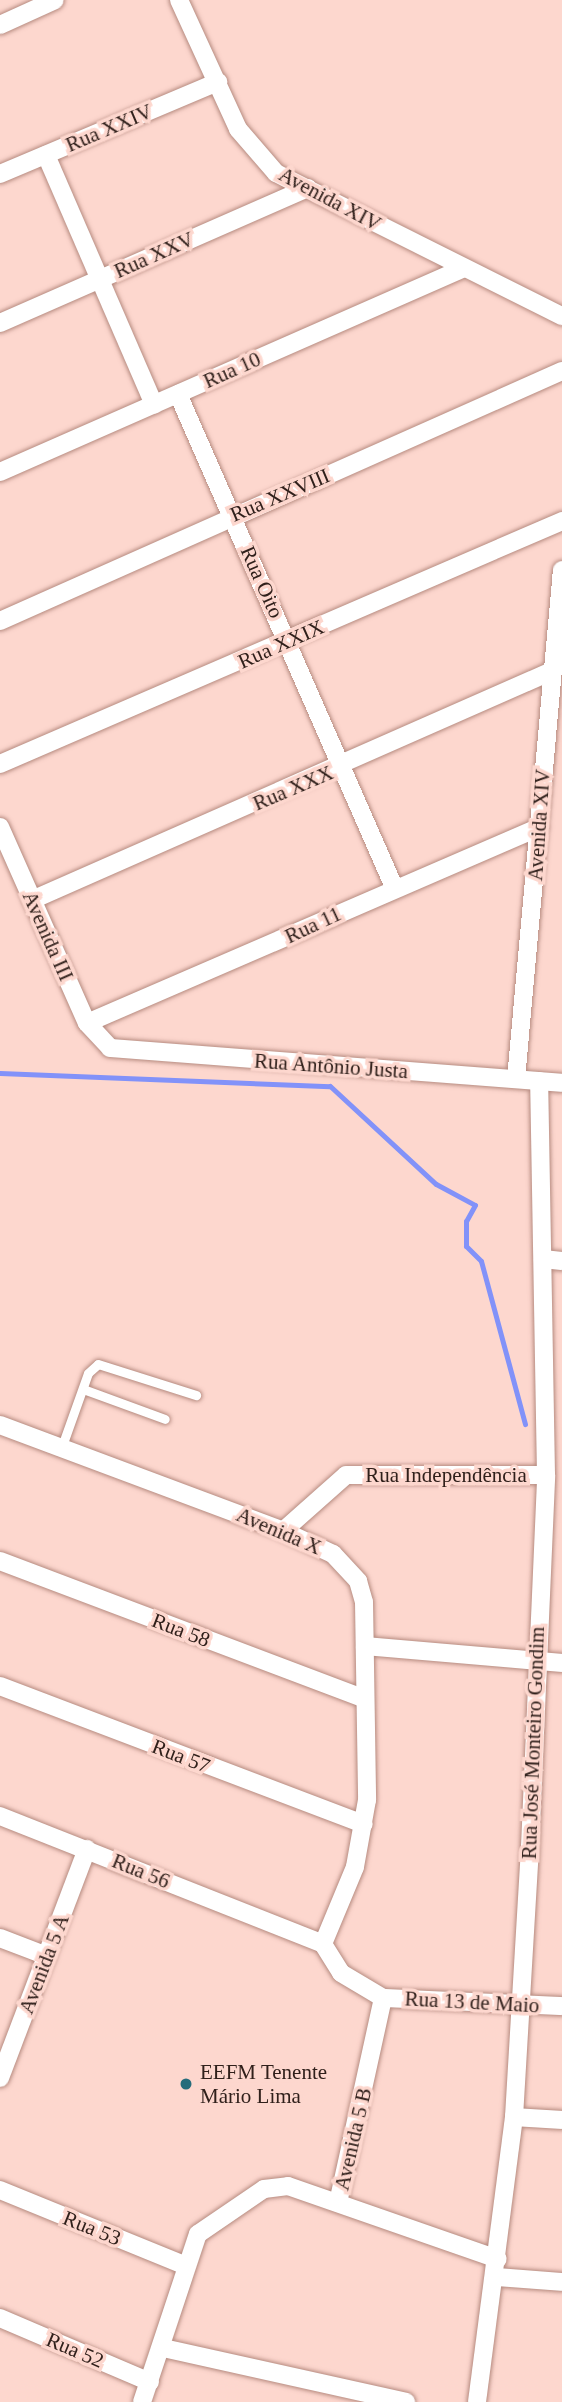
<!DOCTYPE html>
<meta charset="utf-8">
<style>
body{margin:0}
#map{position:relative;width:562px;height:2402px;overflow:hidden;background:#fdd7ce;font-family:"Times New Roman",serif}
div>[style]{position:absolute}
.stream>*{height:5px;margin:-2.5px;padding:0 2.5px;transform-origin:2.5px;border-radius:2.5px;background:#8292f9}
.roads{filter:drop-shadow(0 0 2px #b68b80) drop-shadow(0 0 2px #b68b80)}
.service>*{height:9px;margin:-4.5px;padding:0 4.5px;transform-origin:4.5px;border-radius:4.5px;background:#fff}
.minor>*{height:18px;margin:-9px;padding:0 9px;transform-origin:9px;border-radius:9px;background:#fff}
.dots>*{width:19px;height:19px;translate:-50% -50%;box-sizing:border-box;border:4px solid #fdd7ce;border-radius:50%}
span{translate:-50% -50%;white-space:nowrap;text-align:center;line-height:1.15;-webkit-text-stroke:7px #fdd7ce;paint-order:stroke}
.street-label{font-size:21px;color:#30201b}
.poi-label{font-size:21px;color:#30201b}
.left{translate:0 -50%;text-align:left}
</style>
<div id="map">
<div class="stream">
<i style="left:0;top:1073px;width:330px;rotate:2.3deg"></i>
<i style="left:330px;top:1086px;width:144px;rotate:42.8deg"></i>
<i style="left:436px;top:1184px;width:44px;rotate:28.3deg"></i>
<i style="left:475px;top:1205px;width:18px;rotate:119deg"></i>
<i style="left:466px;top:1221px;width:25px;rotate:90deg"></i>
<i style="left:466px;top:1246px;width:21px;rotate:45deg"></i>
<i style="left:481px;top:1261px;width:169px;rotate:74.9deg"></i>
</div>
<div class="roads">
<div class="service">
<i style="left:83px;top:1389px;width:87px;rotate:20.1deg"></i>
<i style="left:62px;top:1446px;width:77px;rotate:-70.4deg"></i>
<i style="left:88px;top:1373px;width:13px;rotate:-42deg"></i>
<i style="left:98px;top:1364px;width:103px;rotate:17.6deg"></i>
</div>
<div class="minor">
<i style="left:179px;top:0;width:142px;rotate:65.4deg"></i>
<i style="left:238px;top:129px;width:58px;rotate:49.2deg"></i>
<i style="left:276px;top:173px;width:320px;rotate:26.6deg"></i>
<i style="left:0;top:25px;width:60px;rotate:-24.4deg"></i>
<i style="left:46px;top:155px;width:272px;rotate:66.6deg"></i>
<i style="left:0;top:174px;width:237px;rotate:-22.9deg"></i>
<i style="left:0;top:323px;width:336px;rotate:-23.7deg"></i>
<i style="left:178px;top:394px;width:538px;rotate:66.34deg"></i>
<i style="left:0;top:472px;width:507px;rotate:-23.73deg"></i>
<i style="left:0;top:621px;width:615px;rotate:-23.98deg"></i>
<i style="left:0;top:764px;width:612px;rotate:-23.38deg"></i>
<i style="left:0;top:827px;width:214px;rotate:66.1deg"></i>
<i style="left:87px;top:1023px;width:34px;rotate:47deg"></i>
<i style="left:110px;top:1048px;width:453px;rotate:4.4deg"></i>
<i style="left:32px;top:900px;width:568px;rotate:-23.77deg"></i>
<i style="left:87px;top:1023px;width:493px;rotate:-23.4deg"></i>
<i style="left:516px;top:1079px;width:511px;rotate:-84.84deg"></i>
<i style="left:543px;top:1259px;width:19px;rotate:6deg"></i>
<i style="left:0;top:1425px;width:302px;rotate:20.5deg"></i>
<i style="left:283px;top:1531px;width:55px;rotate:24.7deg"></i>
<i style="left:333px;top:1554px;width:37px;rotate:47deg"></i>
<i style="left:358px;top:1581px;width:22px;rotate:74deg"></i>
<i style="left:364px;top:1602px;width:198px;rotate:89.1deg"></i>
<i style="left:367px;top:1800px;width:68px;rotate:100.2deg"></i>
<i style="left:355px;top:1867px;width:83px;rotate:112.6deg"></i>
<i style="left:283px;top:1531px;width:84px;rotate:-41.6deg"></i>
<i style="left:346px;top:1475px;width:200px"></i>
<i style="left:0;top:1561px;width:388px;rotate:20.7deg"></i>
<i style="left:365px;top:1646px;width:198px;rotate:4.9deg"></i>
<i style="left:0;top:1686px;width:389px;rotate:20.8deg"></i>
<i style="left:0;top:1816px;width:347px;rotate:21.6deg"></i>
<i style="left:323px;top:1944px;width:34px;rotate:58deg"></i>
<i style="left:341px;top:1973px;width:49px;rotate:30.8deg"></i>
<i style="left:383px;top:1998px;width:209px;rotate:102.4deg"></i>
<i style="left:0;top:1938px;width:50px;rotate:21deg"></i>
<i style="left:383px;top:1998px;width:179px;rotate:2.6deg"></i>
<i style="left:0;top:2078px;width:245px;rotate:-69.2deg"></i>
<i style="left:514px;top:2117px;width:48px;rotate:3.6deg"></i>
<i style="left:0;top:2190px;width:199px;rotate:22.2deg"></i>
<i style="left:496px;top:2277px;width:66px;rotate:4.3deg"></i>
<i style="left:0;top:2318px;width:163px;rotate:23.1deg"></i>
<i style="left:163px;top:2348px;width:249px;rotate:12.5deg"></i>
<i style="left:142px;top:2402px;width:177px;rotate:-71.6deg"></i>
<i style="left:198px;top:2234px;width:80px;rotate:-34.3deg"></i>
<i style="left:264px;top:2189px;width:24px;rotate:-7deg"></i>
<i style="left:288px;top:2186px;width:222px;rotate:19.2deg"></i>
<i style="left:477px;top:2402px;width:287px;rotate:-82.6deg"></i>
<i style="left:514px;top:2117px;width:270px;rotate:-86.6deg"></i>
<i style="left:530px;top:1847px;width:372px;rotate:-87.5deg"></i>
<i style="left:546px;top:1475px;width:394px;rotate:-91deg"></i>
</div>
</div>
<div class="dots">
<i style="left:186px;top:2084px;background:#266c7b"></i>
</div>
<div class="street-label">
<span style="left:109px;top:128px;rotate:-23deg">Rua XXIV</span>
<span style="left:330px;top:199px;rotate:28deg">Avenida XIV</span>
<span style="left:154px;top:255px;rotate:-24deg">Rua XXV</span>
<span style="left:232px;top:370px;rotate:-24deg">Rua 10</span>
<span style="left:280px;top:495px;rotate:-23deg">Rua XXVIII</span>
<span style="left:262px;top:582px;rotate:66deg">Rua Oito</span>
<span style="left:281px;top:644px;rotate:-24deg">Rua XXIX</span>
<span style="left:293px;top:788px;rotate:-23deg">Rua XXX</span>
<span style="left:539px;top:825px;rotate:-86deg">Avenida XIV</span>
<span style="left:313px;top:925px;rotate:-25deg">Rua 11</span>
<span style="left:48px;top:936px;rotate:66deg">Avenida III</span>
<span style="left:331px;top:1066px;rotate:4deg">Rua Antônio Justa</span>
<span style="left:446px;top:1475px">Rua Independência</span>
<span style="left:279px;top:1531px;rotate:23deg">Avenida X</span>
<span style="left:181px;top:1630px;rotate:21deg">Rua 58</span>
<span style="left:533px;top:1743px;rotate:-88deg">Rua José Monteiro Gondim</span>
<span style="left:181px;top:1756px;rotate:21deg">Rua 57</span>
<span style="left:141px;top:1871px;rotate:22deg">Rua 56</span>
<span style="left:44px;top:1964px;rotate:-69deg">Avenida 5 A</span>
<span style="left:472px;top:2002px;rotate:3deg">Rua 13 de Maio</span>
<span style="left:353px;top:2139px;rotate:-77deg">Avenida 5 B</span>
<span style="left:92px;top:2228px;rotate:22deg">Rua 53</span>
<span style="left:75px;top:2350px;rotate:23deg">Rua 52</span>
</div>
<div class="poi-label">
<span class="left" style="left:200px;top:2084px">EEFM Tenente<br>Mário Lima</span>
</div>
</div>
